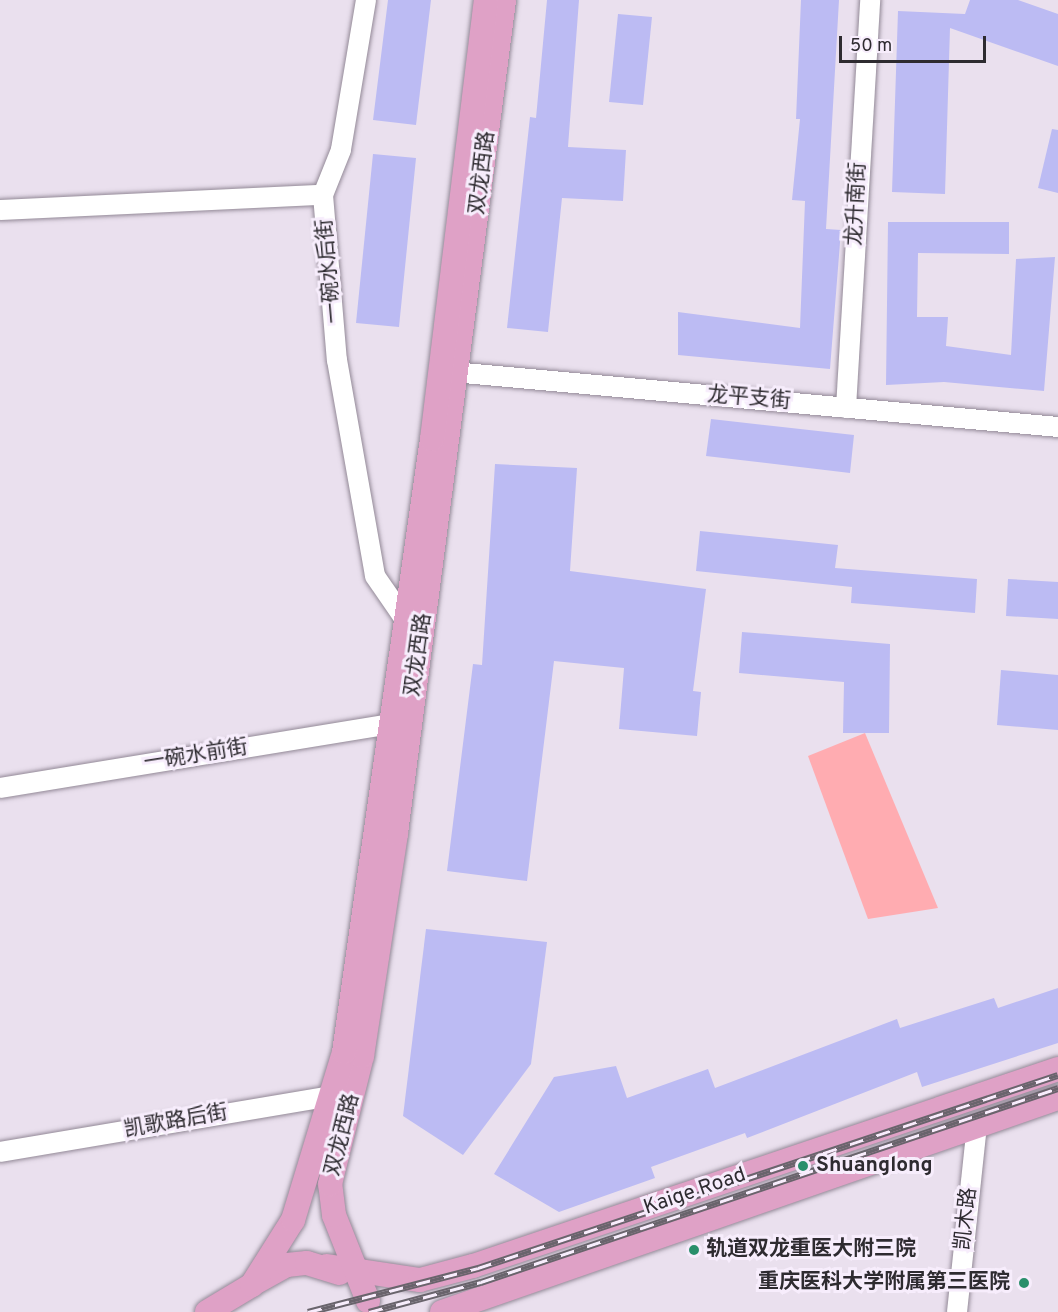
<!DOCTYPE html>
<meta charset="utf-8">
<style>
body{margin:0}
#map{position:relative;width:1058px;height:1312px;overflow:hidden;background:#eae0ee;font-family:Overpass,"Noto Sans SC",sans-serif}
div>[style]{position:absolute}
.green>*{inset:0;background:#ffacb1}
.building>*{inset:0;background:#bcbbf3}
.roads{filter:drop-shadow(0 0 2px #938997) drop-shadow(0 0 2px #938997)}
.minor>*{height:20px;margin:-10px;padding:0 10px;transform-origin:10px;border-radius:10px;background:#fff}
.major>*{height:24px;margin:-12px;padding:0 12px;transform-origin:12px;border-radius:12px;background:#dfa1c6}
.rail>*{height:7px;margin-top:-3.5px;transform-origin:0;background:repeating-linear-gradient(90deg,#f7edfc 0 14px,#69646c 0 28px);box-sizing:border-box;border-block:2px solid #69646c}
.dots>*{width:16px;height:16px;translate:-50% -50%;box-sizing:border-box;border:3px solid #f7edfc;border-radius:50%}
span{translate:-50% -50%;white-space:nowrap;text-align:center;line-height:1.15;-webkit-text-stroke:6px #f7edfc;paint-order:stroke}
.street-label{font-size:21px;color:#2e2b30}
.poi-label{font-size:21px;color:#2e2b30;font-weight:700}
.left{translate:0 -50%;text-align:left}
.right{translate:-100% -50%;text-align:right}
.scale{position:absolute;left:839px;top:36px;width:147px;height:27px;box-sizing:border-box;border:3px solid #2e2b30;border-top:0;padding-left:8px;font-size:18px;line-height:21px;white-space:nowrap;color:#2e2b30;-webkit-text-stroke:4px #f7edfc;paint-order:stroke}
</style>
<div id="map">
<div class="green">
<i style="clip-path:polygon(865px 733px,938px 908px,868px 919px,808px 756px)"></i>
</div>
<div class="building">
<i style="clip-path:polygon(388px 0,431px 0,416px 125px,373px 120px)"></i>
<i style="clip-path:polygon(547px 0,579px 0,568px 147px,626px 150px,623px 201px,562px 198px,548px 332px,507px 328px,530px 117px,536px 118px)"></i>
<i style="clip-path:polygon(801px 0,839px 0,826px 229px,841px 230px,830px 369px,678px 355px,678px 312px,800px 328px,805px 201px,792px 200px,800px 119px,796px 119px)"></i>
<i style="clip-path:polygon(970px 0,1018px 0,1058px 14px,1058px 66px,950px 28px,945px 194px,892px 192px,898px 11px,965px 14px)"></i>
<i style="clip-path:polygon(618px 14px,652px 17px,643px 105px,609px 102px)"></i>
<i style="clip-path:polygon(1052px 129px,1058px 130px,1058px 193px,1038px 188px)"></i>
<i style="clip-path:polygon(373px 154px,416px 158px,399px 327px,356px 323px)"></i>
<i style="clip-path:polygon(888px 222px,1009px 222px,1009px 254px,918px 253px,917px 317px,948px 317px,946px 346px,1011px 355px,1016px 259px,1055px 257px,1044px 391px,944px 382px,886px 385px)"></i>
<i style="clip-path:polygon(711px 419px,854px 435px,850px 473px,706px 456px)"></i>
<i style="clip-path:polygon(495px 464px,577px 468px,570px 571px,706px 589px,693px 691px,701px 692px,697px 736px,619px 729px,624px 668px,554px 661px,527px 881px,447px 871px,473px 664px,482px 665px)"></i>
<i style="clip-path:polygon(700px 531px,838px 545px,835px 568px,977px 579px,975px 613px,851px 603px,852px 587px,696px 571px)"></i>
<i style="clip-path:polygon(1008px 579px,1058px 582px,1058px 619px,1006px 616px)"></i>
<i style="clip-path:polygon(742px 632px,890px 644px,889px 733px,843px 733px,844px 682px,739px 673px)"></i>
<i style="clip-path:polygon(1001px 670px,1058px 675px,1058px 730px,997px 725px)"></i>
<i style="clip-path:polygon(426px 929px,547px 942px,531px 1064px,463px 1155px,403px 1116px)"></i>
<i style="clip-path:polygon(1058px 988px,1058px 1043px,922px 1087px,917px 1072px,747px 1138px,745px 1133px,651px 1167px,655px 1178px,559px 1212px,494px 1174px,554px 1077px,616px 1066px,627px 1098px,708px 1069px,715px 1088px,897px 1019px,900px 1028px,994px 998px,998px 1008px)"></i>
</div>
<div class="roads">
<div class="minor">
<i style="left:366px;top:0;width:152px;rotate:99.5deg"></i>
<i style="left:341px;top:150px;width:48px;rotate:111.8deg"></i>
<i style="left:323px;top:195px;width:166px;rotate:85.2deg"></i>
<i style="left:337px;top:360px;width:219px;rotate:80deg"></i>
<i style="left:375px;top:576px;width:55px;rotate:55.4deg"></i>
<i style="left:0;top:210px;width:323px;rotate:-2.7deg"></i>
<i style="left:442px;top:371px;width:619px;rotate:5.19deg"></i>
<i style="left:846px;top:408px;width:409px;rotate:-86.6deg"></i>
<i style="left:0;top:788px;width:396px;rotate:-9.3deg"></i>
<i style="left:0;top:1152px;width:348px;rotate:-9.6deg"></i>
<i style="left:957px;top:1312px;width:187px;rotate:-83.9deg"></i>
</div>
<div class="major">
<i style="left:327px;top:1266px;width:94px;rotate:8.6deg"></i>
<i style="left:420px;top:1280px;width:55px;rotate:-14.8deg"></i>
<i style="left:473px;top:1266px;width:617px;rotate:-18.61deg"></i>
<i style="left:256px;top:1282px;width:35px;rotate:-29deg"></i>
<i style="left:287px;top:1265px;width:20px;rotate:-6deg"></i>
<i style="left:307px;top:1263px;width:34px;rotate:17deg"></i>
<i style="left:368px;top:1301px;width:92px;rotate:-111.6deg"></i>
<i style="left:334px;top:1215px;width:31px;rotate:-97deg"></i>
<i style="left:330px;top:1184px;width:132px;rotate:-76deg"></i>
<i style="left:362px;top:1056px;width:226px;rotate:-81.3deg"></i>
<i style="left:396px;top:833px;width:840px;rotate:-82.61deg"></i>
<i style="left:207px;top:1312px;width:52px;rotate:-31deg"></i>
<i style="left:252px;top:1285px;width:77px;rotate:-57.8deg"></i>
<i style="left:293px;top:1220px;width:176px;rotate:-73.1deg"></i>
<i style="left:344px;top:1052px;width:619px;rotate:-81.83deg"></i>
<i style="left:432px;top:439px;width:442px;rotate:-83deg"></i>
<i style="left:442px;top:1312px;width:652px;rotate:-19.16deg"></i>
</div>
</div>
<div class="rail">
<i style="left:308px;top:1312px;width:176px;rotate:-14.5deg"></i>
<i style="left:478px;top:1268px;width:611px;rotate:-18.41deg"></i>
<i style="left:369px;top:1312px;width:116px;rotate:-15deg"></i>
<i style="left:481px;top:1282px;width:609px;rotate:-18.58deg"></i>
</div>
<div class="dots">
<i style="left:803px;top:1166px;background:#298f6b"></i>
<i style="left:694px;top:1250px;background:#298f6b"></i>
<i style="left:1024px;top:1283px;background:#298f6b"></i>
</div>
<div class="street-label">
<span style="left:483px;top:173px;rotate:-83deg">双龙西路</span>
<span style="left:857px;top:204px;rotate:-87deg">龙升南街</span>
<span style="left:330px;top:271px;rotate:-95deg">一碗水后街</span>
<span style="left:749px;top:399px;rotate:5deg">龙平支街</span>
<span style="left:419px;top:655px;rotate:-82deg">双龙西路</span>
<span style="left:196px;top:756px;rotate:-9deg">一碗水前街</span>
<span style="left:176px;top:1122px;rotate:-10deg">凯歌路后街</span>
<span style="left:343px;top:1135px;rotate:-76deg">双龙西路</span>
<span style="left:695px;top:1192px;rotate:-19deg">Kaige Road</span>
<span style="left:967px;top:1219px;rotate:-84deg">凯木路</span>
</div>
<div class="poi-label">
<span class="left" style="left:816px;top:1166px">Shuanglong</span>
<span class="left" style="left:706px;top:1250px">轨道双龙·重医大附三院</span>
<span class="right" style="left:1010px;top:1283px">重庆医科大学附属第三医院</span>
</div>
<div class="scale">50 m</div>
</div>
